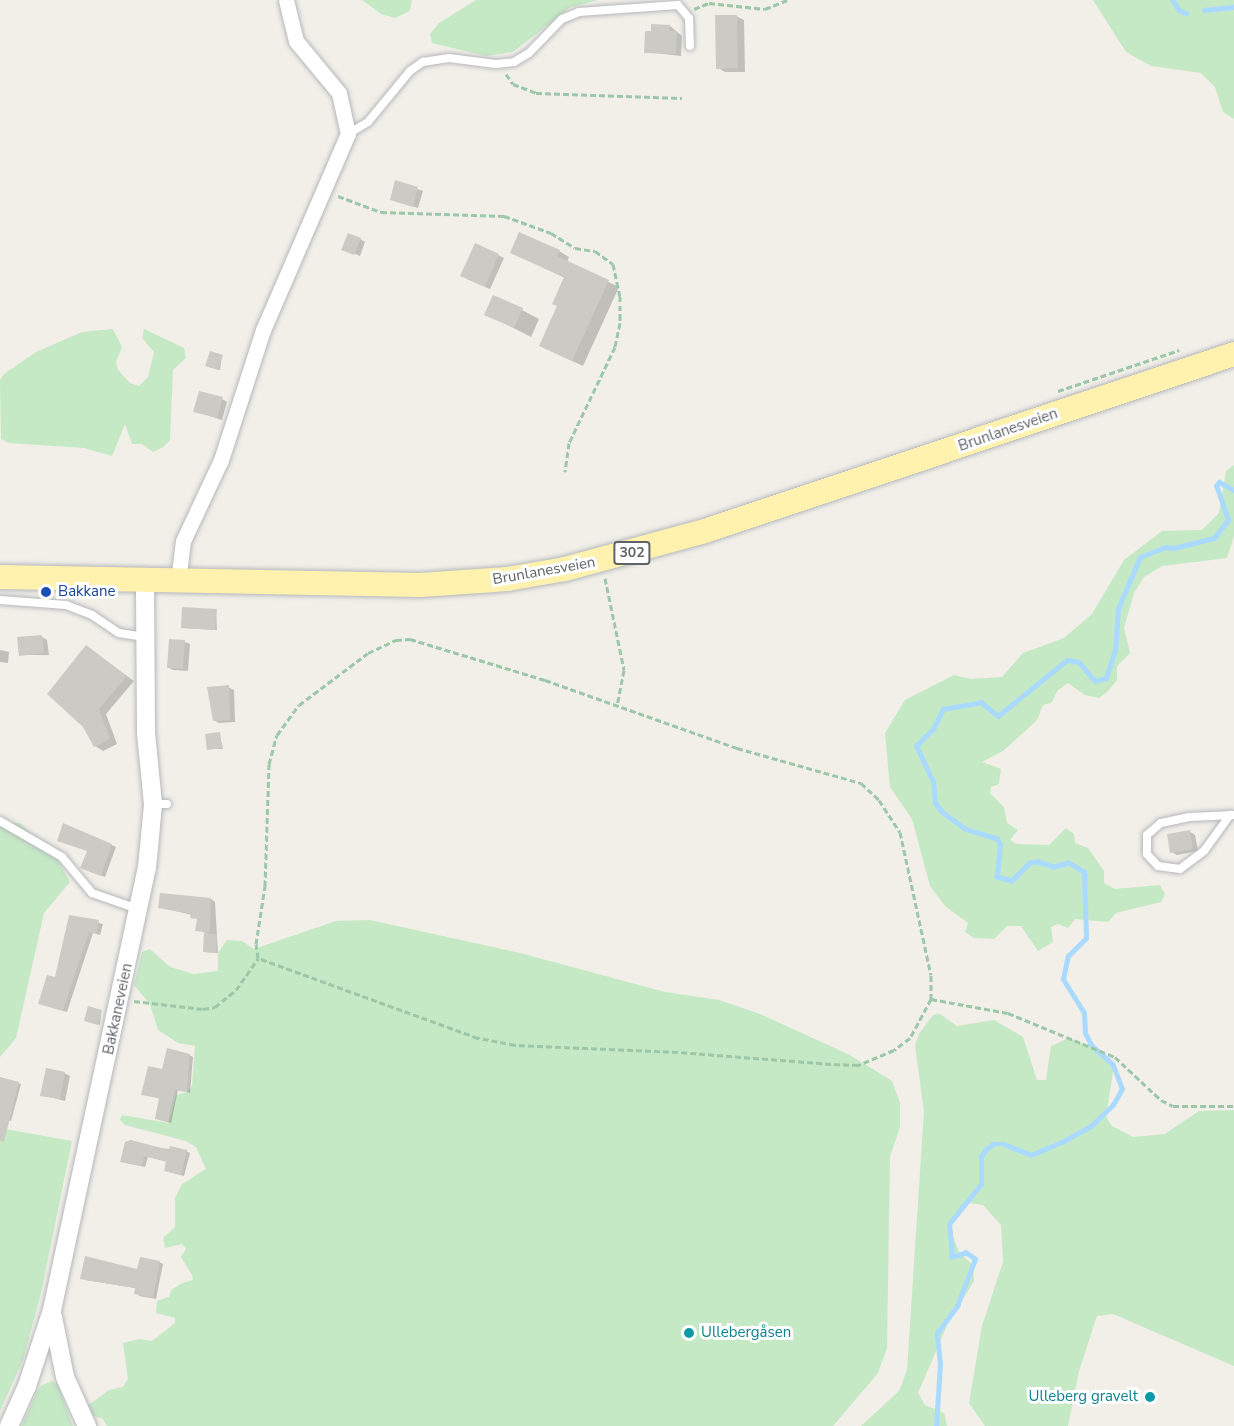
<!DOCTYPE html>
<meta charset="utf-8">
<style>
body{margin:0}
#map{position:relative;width:1234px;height:1426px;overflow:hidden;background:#f1efe8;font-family:"Nunito Sans",sans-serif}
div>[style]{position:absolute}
.green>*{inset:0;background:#c5e8c5}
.shadow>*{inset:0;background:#0003}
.stream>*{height:4.5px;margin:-2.25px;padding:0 2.25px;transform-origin:2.25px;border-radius:2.25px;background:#aadaff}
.building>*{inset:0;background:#cccac5}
.path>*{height:3px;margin-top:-1.5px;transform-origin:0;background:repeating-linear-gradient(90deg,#9cc7a9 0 6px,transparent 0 9px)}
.roads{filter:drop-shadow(0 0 2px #b5b8bc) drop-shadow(0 0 2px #b5b8bc)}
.service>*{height:8px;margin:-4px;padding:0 4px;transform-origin:4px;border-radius:4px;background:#fff}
.minor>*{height:15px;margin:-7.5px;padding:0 7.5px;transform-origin:7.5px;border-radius:7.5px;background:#fff}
.tertiary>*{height:18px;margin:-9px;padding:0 9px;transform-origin:9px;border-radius:9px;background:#fff}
.primary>*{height:24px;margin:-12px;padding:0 12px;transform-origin:12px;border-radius:12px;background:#fff2af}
.dots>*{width:16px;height:16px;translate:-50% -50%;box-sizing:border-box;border:3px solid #fff;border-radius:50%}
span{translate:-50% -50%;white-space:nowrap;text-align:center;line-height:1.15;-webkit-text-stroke:6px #fff;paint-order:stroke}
.shield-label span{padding:2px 4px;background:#fff;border:2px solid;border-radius:4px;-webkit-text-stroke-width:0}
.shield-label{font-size:14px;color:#5f6368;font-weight:700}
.street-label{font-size:15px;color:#5f6368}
.transit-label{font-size:15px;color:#164399}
.left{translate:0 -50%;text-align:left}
.culture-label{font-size:15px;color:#0d838f}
.right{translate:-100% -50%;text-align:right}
</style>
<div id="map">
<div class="green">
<i style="clip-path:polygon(362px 0,412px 0,410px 11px,395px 18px,381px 14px)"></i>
<i style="clip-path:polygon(476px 0,598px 0,569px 8px,513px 52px,486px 56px,432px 43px,430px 34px,439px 23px)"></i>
<i style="clip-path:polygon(1093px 0,1234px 0,1234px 119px,1223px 112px,1215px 87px,1201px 73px,1151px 66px,1126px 52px)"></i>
<i style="clip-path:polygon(113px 329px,122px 347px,116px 362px,118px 370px,130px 383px,139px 386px,148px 377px,154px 352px,142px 338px,144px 329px,184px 348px,186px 358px,173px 370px,170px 440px,163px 447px,153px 452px,142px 444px,132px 444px,125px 424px,112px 456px,84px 448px,9px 443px,1px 439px,0 380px,4px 374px,36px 352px,82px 332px)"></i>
<i style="clip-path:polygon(1234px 465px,1234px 536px,1227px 558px,1162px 566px,1144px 577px,1134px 593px,1124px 628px,1130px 653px,1117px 666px,1117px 680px,1108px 691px,1099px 698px,1085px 695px,1068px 683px,1058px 690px,1051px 703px,1043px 705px,1037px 720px,1023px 733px,1003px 751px,982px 762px,1001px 769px,999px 784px,991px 787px,990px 793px,1004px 807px,1007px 823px,1018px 830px,1010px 840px,1017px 844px,1049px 845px,1066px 828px,1074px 834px,1075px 843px,1088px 848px,1104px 871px,1104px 883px,1115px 889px,1160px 885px,1165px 894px,1161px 902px,1116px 913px,1108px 922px,1075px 919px,1068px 928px,1058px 924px,1051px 927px,1053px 942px,1038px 951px,1021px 926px,1007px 926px,994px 939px,974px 938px,965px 932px,968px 923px,945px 906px,930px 886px,912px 819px,890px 787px,885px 733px,905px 700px,954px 675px,971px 679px,1002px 677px,1023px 653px,1064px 638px,1092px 614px,1124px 560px,1162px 531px,1202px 530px,1219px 513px,1226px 471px)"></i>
<i style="clip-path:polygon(0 823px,20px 823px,58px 860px,70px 882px,44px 913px,16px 1038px,0 1057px)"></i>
<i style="clip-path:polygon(370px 920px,520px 953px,665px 992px,719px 1000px,760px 1014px,848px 1054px,892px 1081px,900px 1103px,900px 1127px,890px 1157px,887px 1348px,878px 1373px,833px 1426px,107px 1426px,102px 1418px,90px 1415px,86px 1407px,109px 1390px,123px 1387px,128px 1379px,123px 1343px,139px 1339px,152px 1341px,175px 1323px,175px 1318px,156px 1313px,157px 1301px,169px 1297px,171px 1290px,182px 1283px,193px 1280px,192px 1275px,181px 1257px,186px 1249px,182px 1244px,165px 1248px,163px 1238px,175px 1227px,175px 1198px,182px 1184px,206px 1169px,196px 1147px,186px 1141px,125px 1125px,120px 1120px,122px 1115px,169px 1123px,176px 1095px,188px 1092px,192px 1086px,195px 1046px,178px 1043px,158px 1030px,150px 1004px,134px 985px,142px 952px,150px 949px,170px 967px,194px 974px,218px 971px,218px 953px,227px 940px,242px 941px,254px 949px,336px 921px)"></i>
<i style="clip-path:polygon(940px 1014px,957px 1026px,994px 1020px,1023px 1037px,1037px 1080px,1046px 1080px,1051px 1046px,1069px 1038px,1100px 1050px,1114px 1065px,1106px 1117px,1112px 1126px,1133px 1137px,1165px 1134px,1199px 1111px,1234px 1110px,1234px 1366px,1113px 1314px,1097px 1316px,1079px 1371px,1068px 1426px,985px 1426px,969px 1403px,982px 1326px,1003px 1262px,1001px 1225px,983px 1205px,970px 1203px,948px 1224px,959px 1252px,973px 1265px,974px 1281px,948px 1323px,918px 1393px,925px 1405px,944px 1413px,947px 1426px,861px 1426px,899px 1391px,907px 1370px,924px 1111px,915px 1046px,919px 1034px,933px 1015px)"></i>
<i style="clip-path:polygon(0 1128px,72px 1141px,41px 1293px,23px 1360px,0 1411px)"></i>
<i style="clip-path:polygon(52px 1381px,58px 1385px,73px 1426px,22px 1426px,36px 1393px,42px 1385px)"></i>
</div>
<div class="shadow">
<i style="clip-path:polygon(736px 16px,744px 20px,745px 72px,725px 72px,718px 68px)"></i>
<i style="clip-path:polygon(670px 26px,682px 36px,681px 56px,646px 52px)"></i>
<i style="clip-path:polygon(396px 182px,423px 191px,418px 208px,391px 199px)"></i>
<i style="clip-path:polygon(360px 239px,365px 242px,360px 256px,346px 250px)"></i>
<i style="clip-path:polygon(476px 245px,504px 258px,490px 289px,467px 279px)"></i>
<i style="clip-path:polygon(559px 251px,569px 257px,567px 262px,619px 287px,583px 366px,551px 351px,565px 278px,512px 253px)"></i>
<i style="clip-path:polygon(522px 310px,539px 319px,531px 337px,486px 314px)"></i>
<i style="clip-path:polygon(222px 356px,220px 370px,209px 367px)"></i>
<i style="clip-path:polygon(222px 399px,227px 402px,222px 420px,195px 411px)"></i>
<i style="clip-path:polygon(216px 611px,217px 630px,184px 628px)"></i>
<i style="clip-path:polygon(42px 637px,47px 640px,49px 655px,20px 655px)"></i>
<i style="clip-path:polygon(185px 642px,190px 644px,188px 671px,173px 670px,168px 667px)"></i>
<i style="clip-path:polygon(86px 647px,134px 681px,106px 714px,117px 744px,103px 751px,95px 746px)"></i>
<i style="clip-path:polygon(0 650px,9px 652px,8px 663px,0 662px)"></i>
<i style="clip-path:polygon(228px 687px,234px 690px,235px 722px,219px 723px,214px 720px)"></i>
<i style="clip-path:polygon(219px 733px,223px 749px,209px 749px)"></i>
<i style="clip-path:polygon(64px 825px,116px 847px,105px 877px,86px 870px,88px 851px)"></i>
<i style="clip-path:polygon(1190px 832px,1195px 835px,1198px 851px,1177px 855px,1172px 852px)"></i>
<i style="clip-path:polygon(211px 899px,215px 902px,218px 953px,205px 952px,206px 933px,197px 930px,198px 920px,192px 915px,159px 907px)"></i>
<i style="clip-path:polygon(70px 916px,103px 924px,100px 935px,93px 933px,67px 1012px,45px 1005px,57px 979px)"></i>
<i style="clip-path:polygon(101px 1012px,100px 1025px,87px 1021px)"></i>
<i style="clip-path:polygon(185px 1053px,193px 1057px,190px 1093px,178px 1090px,171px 1123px,160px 1120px,156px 1118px,161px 1099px,143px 1094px)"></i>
<i style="clip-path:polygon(64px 1073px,70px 1076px,65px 1101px,42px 1095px)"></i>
<i style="clip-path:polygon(2px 1079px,21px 1084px,11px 1121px,0 1118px)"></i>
<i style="clip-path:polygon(126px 1144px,186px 1151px,190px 1153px,184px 1176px,169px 1172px,168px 1162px,148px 1157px,145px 1167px,126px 1163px)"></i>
<i style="clip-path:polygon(159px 1262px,163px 1264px,156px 1299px,139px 1296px,136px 1288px,85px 1280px,138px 1271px)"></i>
</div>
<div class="stream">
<i style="left:1173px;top:0;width:12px;rotate:59deg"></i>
<i style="left:1179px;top:10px;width:8px;rotate:23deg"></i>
<i style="left:1204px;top:10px;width:30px;rotate:-6deg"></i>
<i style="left:936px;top:1426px;width:62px;rotate:-86.3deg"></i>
<i style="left:940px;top:1364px;width:31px;rotate:-96deg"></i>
<i style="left:937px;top:1333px;width:34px;rotate:-53deg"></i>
<i style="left:957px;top:1306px;width:50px;rotate:-69deg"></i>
<i style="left:975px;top:1259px;width:11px;rotate:-146deg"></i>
<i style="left:966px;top:1253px;width:15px;rotate:164deg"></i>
<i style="left:952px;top:1257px;width:33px;rotate:-95deg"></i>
<i style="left:949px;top:1224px;width:51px;rotate:-51.3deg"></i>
<i style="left:981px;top:1184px;width:27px;rotate:-90deg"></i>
<i style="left:981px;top:1157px;width:8px;rotate:-60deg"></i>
<i style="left:985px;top:1150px;width:10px;rotate:-37deg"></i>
<i style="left:993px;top:1144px;width:11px"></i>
<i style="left:1004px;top:1144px;width:29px;rotate:22deg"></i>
<i style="left:1031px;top:1155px;width:34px;rotate:-23deg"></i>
<i style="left:1062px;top:1142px;width:33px;rotate:-29deg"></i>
<i style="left:1091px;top:1126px;width:30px;rotate:-44deg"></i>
<i style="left:1113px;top:1105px;width:18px;rotate:-61deg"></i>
<i style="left:1122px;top:1089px;width:26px;rotate:-111deg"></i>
<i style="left:1113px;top:1065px;width:30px;rotate:-138deg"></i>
<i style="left:1091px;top:1045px;width:13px;rotate:-117deg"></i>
<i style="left:1085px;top:1033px;width:20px;rotate:-93deg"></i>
<i style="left:1084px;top:1013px;width:40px;rotate:-122deg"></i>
<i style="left:1063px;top:979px;width:24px;rotate:-78deg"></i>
<i style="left:1068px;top:956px;width:25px;rotate:-45deg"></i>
<i style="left:1086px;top:938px;width:66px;rotate:-91.7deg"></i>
<i style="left:1084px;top:872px;width:17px;rotate:-149deg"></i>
<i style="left:1069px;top:863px;width:16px;rotate:165deg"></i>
<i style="left:1054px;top:867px;width:17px;rotate:-163deg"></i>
<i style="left:1038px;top:862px;width:8px;rotate:173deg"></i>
<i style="left:1030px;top:863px;width:25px;rotate:135deg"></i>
<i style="left:1012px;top:881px;width:16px;rotate:-165deg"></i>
<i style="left:997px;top:877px;width:32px;rotate:-85deg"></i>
<i style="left:1000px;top:845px;width:7px;rotate:-117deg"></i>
<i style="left:997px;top:839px;width:34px;rotate:-163deg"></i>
<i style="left:965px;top:829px;width:29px;rotate:-144deg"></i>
<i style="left:942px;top:812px;width:11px;rotate:-128deg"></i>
<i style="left:935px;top:803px;width:21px;rotate:-95deg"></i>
<i style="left:933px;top:782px;width:40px;rotate:-115deg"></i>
<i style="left:916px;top:746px;width:24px;rotate:-45deg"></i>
<i style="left:933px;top:729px;width:22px;rotate:-63deg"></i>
<i style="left:943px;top:709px;width:39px;rotate:-10deg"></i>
<i style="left:981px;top:702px;width:22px;rotate:39deg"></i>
<i style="left:998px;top:716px;width:89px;rotate:-39.1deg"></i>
<i style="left:1067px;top:660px;width:12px;rotate:9deg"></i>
<i style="left:1079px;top:662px;width:25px;rotate:50deg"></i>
<i style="left:1095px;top:681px;width:11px;rotate:-15deg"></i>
<i style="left:1106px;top:678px;width:28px;rotate:-72deg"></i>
<i style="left:1115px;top:651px;width:42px;rotate:-85.9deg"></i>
<i style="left:1118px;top:609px;width:56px;rotate:-67.1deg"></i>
<i style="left:1140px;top:557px;width:28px;rotate:-21deg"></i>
<i style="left:1166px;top:547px;width:8px;rotate:7deg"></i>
<i style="left:1174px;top:548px;width:41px;rotate:-14deg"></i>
<i style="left:1214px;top:538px;width:23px;rotate:-52deg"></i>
<i style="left:1228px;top:520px;width:36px;rotate:-109deg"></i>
<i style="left:1216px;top:486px;width:5px;rotate:-53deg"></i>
<i style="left:1219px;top:482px;width:17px;rotate:28deg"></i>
</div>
<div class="building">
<i style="clip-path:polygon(715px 15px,737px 15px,738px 68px,716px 69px)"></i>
<i style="clip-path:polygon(651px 24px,670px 25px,670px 31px,677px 31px,676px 54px,644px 53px,645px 31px,651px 31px)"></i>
<i style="clip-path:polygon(395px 180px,418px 187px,413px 207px,390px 200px)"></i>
<i style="clip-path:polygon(519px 232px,560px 250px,557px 256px,609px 280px,572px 361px,539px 346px,557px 306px,552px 304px,564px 277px,510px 253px)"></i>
<i style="clip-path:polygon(348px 233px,361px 238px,354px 255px,341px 250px)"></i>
<i style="clip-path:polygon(475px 243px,499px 254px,485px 287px,460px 276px)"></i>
<i style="clip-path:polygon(493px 295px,523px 308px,514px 328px,484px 315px)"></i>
<i style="clip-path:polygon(210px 351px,223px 355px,218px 370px,205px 366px)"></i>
<i style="clip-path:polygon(199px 391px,223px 397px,217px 418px,193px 412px)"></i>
<i style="clip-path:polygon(182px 607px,217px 609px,215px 630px,181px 628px)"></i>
<i style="clip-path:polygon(42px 635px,44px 653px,19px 656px,17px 637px)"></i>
<i style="clip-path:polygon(169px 639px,185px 640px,183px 669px,167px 668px)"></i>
<i style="clip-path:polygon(86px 645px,127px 676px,99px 709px,110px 739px,94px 747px,83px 727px,47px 694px)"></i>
<i style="clip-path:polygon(229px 685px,230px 720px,213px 721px,207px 687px)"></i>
<i style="clip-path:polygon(220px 732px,222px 748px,207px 750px,205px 734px)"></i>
<i style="clip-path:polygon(63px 823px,112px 844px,101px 876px,80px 868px,87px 851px,57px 841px)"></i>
<i style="clip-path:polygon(1190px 830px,1193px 849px,1170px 853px,1167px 834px)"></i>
<i style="clip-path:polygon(160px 893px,211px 898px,210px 932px,195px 931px,197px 919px,190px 918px,191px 914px,158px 908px)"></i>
<i style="clip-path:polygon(69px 915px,99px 920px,96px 934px,89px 932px,63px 1011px,38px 1004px,47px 975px,55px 977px)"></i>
<i style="clip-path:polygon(204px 933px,217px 934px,216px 953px,203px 952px)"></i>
<i style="clip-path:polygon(88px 1006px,102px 1010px,98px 1025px,84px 1021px)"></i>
<i style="clip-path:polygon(167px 1048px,190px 1054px,187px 1092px,175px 1090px,168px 1122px,155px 1119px,159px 1098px,141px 1095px,148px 1066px,162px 1069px)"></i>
<i style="clip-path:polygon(46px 1068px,65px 1072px,60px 1099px,40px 1096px)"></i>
<i style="clip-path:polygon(0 1077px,19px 1082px,4px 1142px,0 1141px)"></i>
<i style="clip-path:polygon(131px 1140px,169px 1150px,170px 1146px,187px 1150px,181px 1175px,164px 1171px,166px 1161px,144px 1156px,142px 1166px,120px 1162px,125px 1142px)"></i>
<i style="clip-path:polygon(85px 1256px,137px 1269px,140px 1257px,160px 1261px,153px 1298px,134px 1294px,135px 1288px,80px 1279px)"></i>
</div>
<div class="path">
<i style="left:694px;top:9px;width:16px;rotate:-22deg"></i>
<i style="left:709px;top:3px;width:56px;rotate:6.1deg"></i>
<i style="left:765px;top:9px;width:24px;rotate:-22deg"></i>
<i style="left:506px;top:74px;width:12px;rotate:55deg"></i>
<i style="left:513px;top:84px;width:25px;rotate:21deg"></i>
<i style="left:536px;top:93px;width:146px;rotate:2deg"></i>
<i style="left:338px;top:196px;width:46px;rotate:20.4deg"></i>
<i style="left:381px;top:212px;width:123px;rotate:1.9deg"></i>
<i style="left:504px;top:216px;width:50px;rotate:19.9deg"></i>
<i style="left:551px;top:233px;width:28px;rotate:32deg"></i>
<i style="left:575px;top:248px;width:20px;rotate:9deg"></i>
<i style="left:595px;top:251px;width:22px;rotate:36deg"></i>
<i style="left:613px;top:264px;width:33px;rotate:78deg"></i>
<i style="left:620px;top:296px;width:27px;rotate:90deg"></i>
<i style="left:620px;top:323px;width:25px;rotate:102deg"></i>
<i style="left:615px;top:347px;width:106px;rotate:115.6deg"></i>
<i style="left:569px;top:443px;width:29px;rotate:98deg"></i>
<i style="left:1058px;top:391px;width:128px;rotate:-18.7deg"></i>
<i style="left:605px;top:578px;width:94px;rotate:78.3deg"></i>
<i style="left:624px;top:670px;width:37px;rotate:101deg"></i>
<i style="left:931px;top:999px;width:78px;rotate:10.3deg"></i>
<i style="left:1008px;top:1013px;width:116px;rotate:22.4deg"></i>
<i style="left:1115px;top:1057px;width:63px;rotate:43.1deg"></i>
<i style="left:1161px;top:1100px;width:13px;rotate:27deg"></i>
<i style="left:1173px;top:1106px;width:61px"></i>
<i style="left:134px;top:1001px;width:69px;rotate:6.6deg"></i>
<i style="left:203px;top:1009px;width:12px;rotate:-9deg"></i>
<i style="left:215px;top:1007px;width:27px;rotate:-39deg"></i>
<i style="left:236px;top:990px;width:39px;rotate:-55deg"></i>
<i style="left:258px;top:958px;width:14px;rotate:-98deg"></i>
<i style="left:256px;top:944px;width:59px;rotate:-81.2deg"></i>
<i style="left:265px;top:886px;width:122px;rotate:-88.1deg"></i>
<i style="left:269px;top:764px;width:30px;rotate:-75deg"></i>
<i style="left:277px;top:735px;width:37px;rotate:-54deg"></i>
<i style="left:299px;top:705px;width:86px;rotate:-37deg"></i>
<i style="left:368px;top:653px;width:31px;rotate:-25deg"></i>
<i style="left:396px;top:640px;width:14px;rotate:-4deg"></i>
<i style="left:410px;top:639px;width:141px;rotate:16.9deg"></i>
<i style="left:545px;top:680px;width:204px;rotate:19.5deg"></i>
<i style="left:737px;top:748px;width:129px;rotate:15.8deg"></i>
<i style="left:861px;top:783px;width:25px;rotate:43deg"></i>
<i style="left:879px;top:800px;width:38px;rotate:57deg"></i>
<i style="left:900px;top:832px;width:146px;rotate:77.8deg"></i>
<i style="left:931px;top:975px;width:24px;rotate:90deg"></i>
<i style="left:931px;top:999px;width:44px;rotate:118.3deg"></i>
<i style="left:910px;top:1038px;width:20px;rotate:143deg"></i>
<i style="left:894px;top:1050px;width:39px;rotate:157deg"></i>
<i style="left:858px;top:1065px;width:27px;rotate:-178deg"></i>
<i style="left:831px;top:1064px;width:153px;rotate:-175.5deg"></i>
<i style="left:678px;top:1052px;width:163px;rotate:-177.5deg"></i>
<i style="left:515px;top:1045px;width:38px;rotate:-169deg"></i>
<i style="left:478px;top:1038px;width:234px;rotate:-160deg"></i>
</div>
<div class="roads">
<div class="service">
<i style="left:348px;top:134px;width:23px;rotate:-31deg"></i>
<i style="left:368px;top:122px;width:66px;rotate:-50.5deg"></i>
<i style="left:410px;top:71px;width:16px;rotate:-35deg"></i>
<i style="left:423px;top:62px;width:26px;rotate:-9deg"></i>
<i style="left:449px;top:58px;width:47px;rotate:7.3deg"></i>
<i style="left:496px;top:64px;width:18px;rotate:-6deg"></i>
<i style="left:514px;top:62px;width:17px;rotate:-31deg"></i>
<i style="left:529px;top:53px;width:47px;rotate:-45.9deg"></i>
<i style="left:562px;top:19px;width:18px;rotate:-22deg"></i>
<i style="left:579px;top:12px;width:99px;rotate:-4deg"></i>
<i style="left:678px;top:5px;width:17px;rotate:50deg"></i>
<i style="left:689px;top:18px;width:28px;rotate:88deg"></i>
<i style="left:0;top:600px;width:66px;rotate:4.3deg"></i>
<i style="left:66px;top:605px;width:28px;rotate:21deg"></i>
<i style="left:92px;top:615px;width:32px;rotate:34deg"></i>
<i style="left:119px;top:633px;width:26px;rotate:9deg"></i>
<i style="left:153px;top:804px;width:14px"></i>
<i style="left:1230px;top:815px;width:44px;rotate:125.8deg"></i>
<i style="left:1204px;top:851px;width:30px;rotate:143deg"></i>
<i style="left:1180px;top:869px;width:22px;rotate:-172deg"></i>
<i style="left:1158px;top:866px;width:16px;rotate:-133deg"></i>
<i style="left:1147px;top:854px;width:19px;rotate:-90deg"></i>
<i style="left:1147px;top:835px;width:18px;rotate:-41deg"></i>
<i style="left:1161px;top:823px;width:29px;rotate:-12deg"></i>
<i style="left:1189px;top:817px;width:45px;rotate:-2.5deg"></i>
<i style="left:0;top:821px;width:72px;rotate:30.1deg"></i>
<i style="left:62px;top:857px;width:47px;rotate:50.2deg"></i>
<i style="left:92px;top:893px;width:49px;rotate:19.2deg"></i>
</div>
<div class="minor">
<i style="left:178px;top:581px;width:40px;rotate:-82.9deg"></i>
<i style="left:183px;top:541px;width:89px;rotate:-64.9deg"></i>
<i style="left:221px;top:460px;width:137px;rotate:-72.1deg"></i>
<i style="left:263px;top:330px;width:214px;rotate:-66.6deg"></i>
<i style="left:348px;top:134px;width:42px;rotate:-102.4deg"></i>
<i style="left:339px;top:93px;width:67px;rotate:-129.6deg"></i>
<i style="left:296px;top:41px;width:42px;rotate:-103.7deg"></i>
</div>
<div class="tertiary">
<i style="left:53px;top:1317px;width:61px;rotate:78.7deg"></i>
<i style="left:65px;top:1377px;width:54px;rotate:65.8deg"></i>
<i style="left:9px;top:1426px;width:44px;rotate:-65.8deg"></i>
<i style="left:27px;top:1386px;width:80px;rotate:-71.8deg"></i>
<i style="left:52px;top:1310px;width:452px;rotate:-77.9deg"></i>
<i style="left:147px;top:868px;width:64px;rotate:-84.6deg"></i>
<i style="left:153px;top:804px;width:72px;rotate:-95.6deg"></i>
<i style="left:146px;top:732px;width:152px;rotate:-90.4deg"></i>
</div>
<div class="primary">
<i style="left:0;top:577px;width:420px;rotate:1.1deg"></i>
<i style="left:420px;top:585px;width:87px;rotate:-3.9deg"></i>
<i style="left:507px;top:579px;width:59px;rotate:-9.8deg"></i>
<i style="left:565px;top:569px;width:145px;rotate:-15.2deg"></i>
<i style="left:705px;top:531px;width:558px;rotate:-18.5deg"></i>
</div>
</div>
<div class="dots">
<i style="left:46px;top:592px;background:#1a4fb4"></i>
<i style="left:689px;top:1333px;background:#0f9aa8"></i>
<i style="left:1150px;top:1397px;background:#0f9aa8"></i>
</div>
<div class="shield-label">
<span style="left:632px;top:553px">302</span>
</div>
<div class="street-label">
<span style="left:1008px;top:430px;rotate:-19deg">Brunlanesveien</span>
<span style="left:544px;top:571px;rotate:-10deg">Brunlanesveien</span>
<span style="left:118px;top:1009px;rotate:-78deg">Bakkaneveien</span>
</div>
<div class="transit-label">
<span class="left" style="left:58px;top:592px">Bakkane</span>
</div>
<div class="culture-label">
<span class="left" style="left:701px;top:1333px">Ullebergåsen</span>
<span class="right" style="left:1138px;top:1397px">Ulleberg gravelt</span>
</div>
</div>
